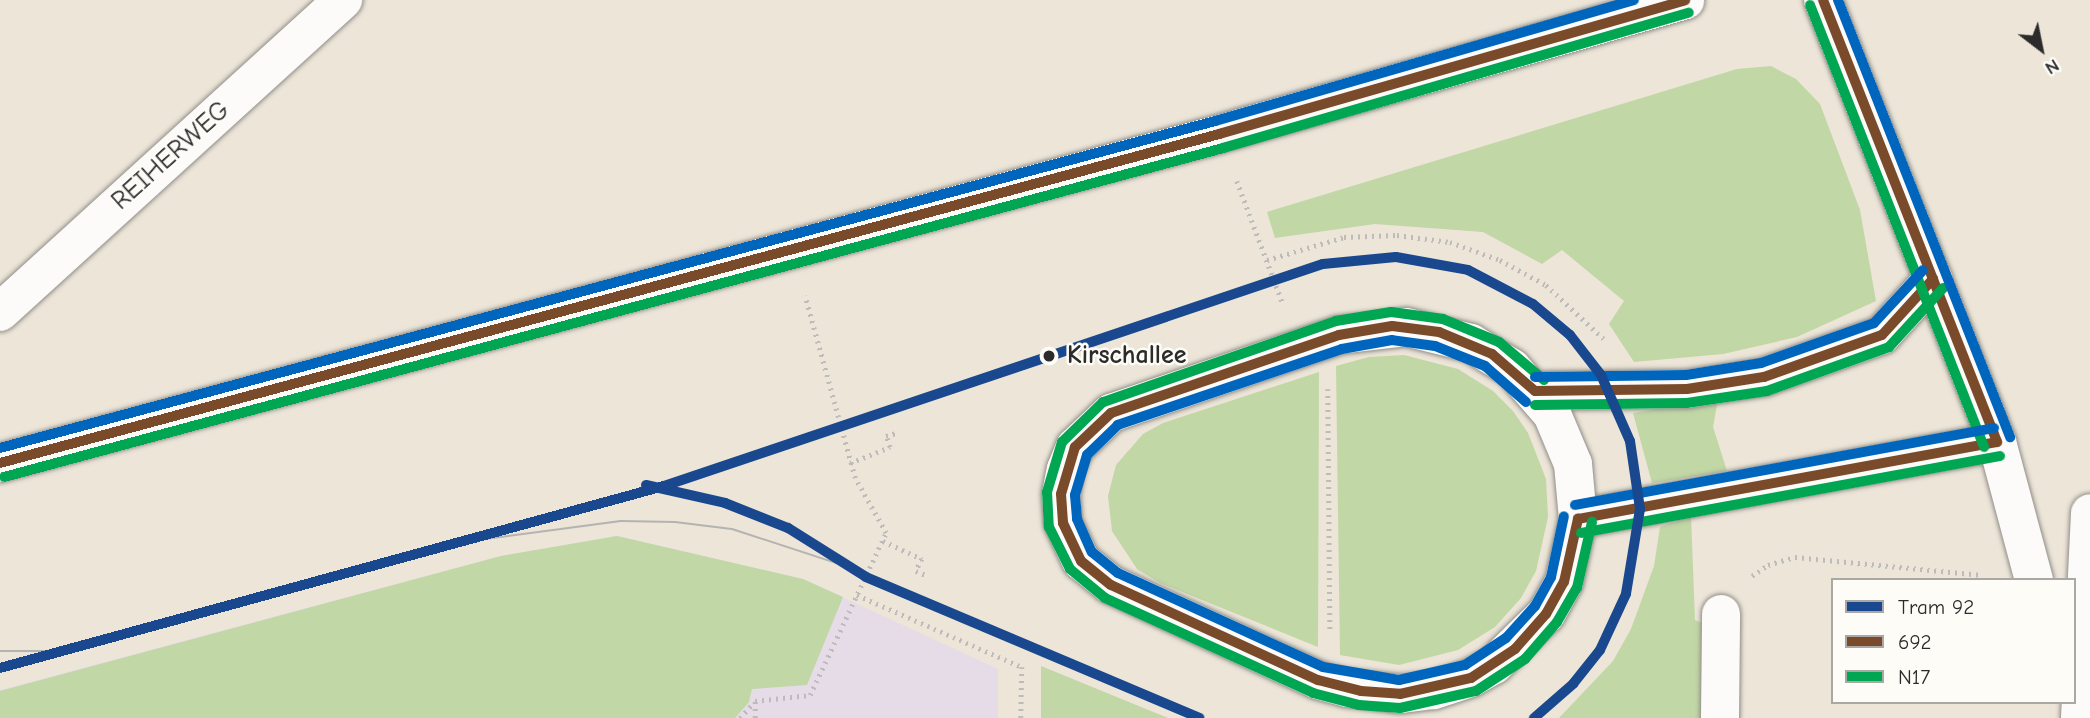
<!DOCTYPE html>
<style>
body{margin:0}
#map{position:relative;width:2090px;height:718px;overflow:hidden;background:#ece5d8;font-family:"Comic Neue",sans-serif}
div>[style]{position:absolute}
.built>*{inset:0;background:#e6dce7}
.green>*{inset:0;background:#c1d7a5}
.path>*{height:4.5px;margin-top:-2.25px;transform-origin:0;background:repeating-linear-gradient(90deg,#bdbcba 0 2px,transparent 0 7px)}
.roads{filter:drop-shadow(0 0 2px #918e88) drop-shadow(0 0 2px #918e88)}
.minor>*{height:38px;margin:-19px;padding:0 19px;transform-origin:19px;border-radius:19px;background:#fcfbf9}
.tram>*{height:2px;margin:-1px;padding:0 1px;transform-origin:1px;border-radius:1px;background:#b4b3b1}
.bus-1>*{height:10px;margin:-5px;padding:0 5px;transform-origin:5px;border-radius:5px;background:#7a4b2a}
.bus-2>*{height:10px;margin:-5px;padding:0 5px;transform-origin:5px;border-radius:5px;background:#00a651}
.bus-3>*{height:10px;margin:-5px;padding:0 5px;transform-origin:5px;border-radius:5px;background:#0065bd}
.tram-1>*{height:10px;margin:-5px;padding:0 5px;transform-origin:5px;border-radius:5px;background:#19488e}
.dots>*{width:19px;height:19px;translate:-50% -50%;box-sizing:border-box;border:4px solid #fdfcf7;border-radius:50%}
span{translate:-50% -50%;white-space:nowrap;text-align:center;line-height:1.15;-webkit-text-stroke:5px #fdfcf7;paint-order:stroke}
.street-label{font-size:26px;color:#2b2b2b}
.stop-label{font-size:26px;color:#2b2b2b;font-weight:700}
.left{translate:0 -50%;text-align:left}
.legend{position:absolute;left:1831px;top:578px;width:245px;height:126px;box-sizing:border-box;background:#fdfcf7;border:2px solid #a9a8a5;margin:0;padding:9px 12px;list-style:none;font-size:21px;color:#2b2b2b}
.legend li{display:flex;align-items:center;gap:14px;height:35px}
.legend b{width:35px;border:2px solid #a9a8a5}
.north{position:absolute;left:2006px;top:14px;width:70px;height:70px;-webkit-text-stroke:5px #fdfcf7;paint-order:stroke;rotate:148deg;font-size:19px;font-weight:700;line-height:28px;text-align:center;color:#2b2b2b}
.north::after{content:'';display:block;margin:auto;width:24px;height:32px;background:#2b2b2b;clip-path:polygon(50% 0,100% 100%,50% 72%,0 100%)}
</style>
<div id="map">
<div class="built">
<i style="clip-path:polygon(617px 536px,803px 579px,998px 669px,998px 718px,0 718px,0 690px,501px 556px)"></i>
</div>
<div class="green">
<i style="clip-path:polygon(1771px 66px,1796px 79px,1820px 104px,1860px 210px,1876px 301px,1797px 337px,1723px 354px,1634px 362px,1609px 324px,1624px 301px,1562px 250px,1542px 264px,1483px 232px,1375px 224px,1275px 238px,1267px 212px,1737px 69px)"></i>
<i style="clip-path:polygon(1404px 355px,1458px 369px,1493px 391px,1513px 411px,1528px 433px,1546px 479px,1548px 517px,1536px 571px,1521px 598px,1495px 627px,1458px 650px,1399px 665px,1340px 655px,1336px 366px,1369px 357px)"></i>
<i style="clip-path:polygon(1319px 372px,1318px 647px,1160px 583px,1137px 569px,1112px 531px,1108px 496px,1116px 465px,1143px 434px,1163px 423px)"></i>
<i style="clip-path:polygon(1718px 399px,1713px 427px,1727px 471px,1652px 483px,1633px 413px)"></i>
<i style="clip-path:polygon(1691px 516px,1695px 620px,1704px 624px,1704px 718px,1559px 718px,1613px 661px,1631px 629px,1654px 566px,1660px 527px)"></i>
<i style="clip-path:polygon(617px 536px,803px 579px,843px 597px,807px 685px,752px 689px,749px 702px,735px 718px,0 718px,0 691px,501px 556px)"></i>
<i style="clip-path:polygon(1041px 666px,1168px 718px,1041px 718px)"></i>
</div>
<div class="path">
<i style="left:1237px;top:181px;width:131px;rotate:69.5deg"></i>
<i style="left:1267px;top:260px;width:80px;rotate:-16.6deg"></i>
<i style="left:1344px;top:237px;width:53px;rotate:-2.2deg"></i>
<i style="left:1397px;top:235px;width:53px;rotate:7.5deg"></i>
<i style="left:1450px;top:242px;width:53px;rotate:19.8deg"></i>
<i style="left:1500px;top:260px;width:52px;rotate:28.5deg"></i>
<i style="left:1546px;top:285px;width:81px;rotate:43deg"></i>
<i style="left:1328px;top:389px;width:243px;rotate:89.5deg"></i>
<i style="left:850px;top:463px;width:43px;rotate:-21.8deg"></i>
<i style="left:890px;top:447px;width:12px;rotate:-110deg"></i>
<i style="left:886px;top:436px;width:10px;rotate:-17deg"></i>
<i style="left:883px;top:541px;width:43px;rotate:24.8deg"></i>
<i style="left:922px;top:559px;width:13px;rotate:117deg"></i>
<i style="left:916px;top:571px;width:11px;rotate:22deg"></i>
<i style="left:1752px;top:576px;width:19px;rotate:-35deg"></i>
<i style="left:1768px;top:565px;width:28px;rotate:-17deg"></i>
<i style="left:1795px;top:557px;width:188px;rotate:5.5deg"></i>
<i style="left:857px;top:595px;width:180px;rotate:23.6deg"></i>
<i style="left:1022px;top:667px;width:51px;rotate:91.1deg"></i>
<i style="left:740px;top:718px;width:21px;rotate:-49deg"></i>
<i style="left:755px;top:718px;width:17px;rotate:-90deg"></i>
<i style="left:755px;top:701px;width:55px;rotate:-6.2deg"></i>
<i style="left:810px;top:695px;width:179px;rotate:-64.9deg"></i>
<i style="left:886px;top:533px;width:63px;rotate:-119.4deg"></i>
<i style="left:855px;top:478px;width:189px;rotate:-105.4deg"></i>
</div>
<div class="roads">
<div class="minor">
<i style="left:1823px;top:0;width:475px;rotate:68.5deg"></i>
<i style="left:1997px;top:442px;width:143px;rotate:75deg"></i>
<i style="left:0;top:312px;width:464px;rotate:-42.3deg"></i>
<i style="left:1406px;top:327px;width:67px;rotate:13.8deg"></i>
<i style="left:1471px;top:343px;width:48px;rotate:31.4deg"></i>
<i style="left:1512px;top:368px;width:61px;rotate:49deg"></i>
<i style="left:1552px;top:414px;width:54px;rotate:67.2deg"></i>
<i style="left:1573px;top:464px;width:55px;rotate:84.8deg"></i>
<i style="left:1578px;top:519px;width:65px;rotate:102.5deg"></i>
<i style="left:1564px;top:582px;width:37px;rotate:119deg"></i>
<i style="left:1546px;top:614px;width:73px;rotate:135.6deg"></i>
<i style="left:1494px;top:665px;width:26px;rotate:151deg"></i>
<i style="left:1471px;top:678px;width:40px;rotate:162deg"></i>
<i style="left:1433px;top:690px;width:33px;rotate:173deg"></i>
<i style="left:1400px;top:694px;width:53px;rotate:-173.5deg"></i>
<i style="left:1347px;top:688px;width:30px;rotate:-165deg"></i>
<i style="left:1318px;top:680px;width:228px;rotate:-155.3deg"></i>
<i style="left:1111px;top:585px;width:38px;rotate:-141deg"></i>
<i style="left:1081px;top:561px;width:42px;rotate:-115.3deg"></i>
<i style="left:1063px;top:523px;width:29px;rotate:-94deg"></i>
<i style="left:1061px;top:494px;width:25px;rotate:-79deg"></i>
<i style="left:1066px;top:469px;width:24px;rotate:-68deg"></i>
<i style="left:1075px;top:447px;width:50px;rotate:-43.4deg"></i>
<i style="left:1111px;top:413px;width:241px;rotate:-18.9deg"></i>
<i style="left:1339px;top:335px;width:67px;rotate:-6.8deg"></i>
<i style="left:1535px;top:391px;width:152px;rotate:-0.8deg"></i>
<i style="left:1687px;top:389px;width:78px;rotate:-8.9deg"></i>
<i style="left:1764px;top:377px;width:125px;rotate:-19.6deg"></i>
<i style="left:1882px;top:335px;width:76px;rotate:-47.7deg"></i>
<i style="left:0;top:463px;width:1263px;rotate:-15.1deg"></i>
<i style="left:1219px;top:134px;width:485px;rotate:-16deg"></i>
<i style="left:1578px;top:519px;width:426px;rotate:-10.4deg"></i>
<i style="left:1720px;top:718px;width:104px;rotate:-89.4deg"></i>
<i style="left:2080px;top:718px;width:205px;rotate:-87.2deg"></i>
</div>
</div>
<div class="tram">
<i style="left:462px;top:542px;width:160px;rotate:-7.5deg"></i>
<i style="left:621px;top:521px;width:54px;rotate:1.1deg"></i>
<i style="left:675px;top:522px;width:57px;rotate:7deg"></i>
<i style="left:732px;top:529px;width:122px;rotate:18.1deg"></i>
<i style="left:0;top:651px;width:64px"></i>
</div>
<div class="bus-1">
<i style="left:1823px;top:0;width:475px;rotate:68.5deg"></i>
<i style="left:1535px;top:391px;width:57px;rotate:-139.3deg"></i>
<i style="left:1492px;top:354px;width:57px;rotate:-157.5deg"></i>
<i style="left:1439px;top:332px;width:47px;rotate:-172.7deg"></i>
<i style="left:1392px;top:326px;width:54px;rotate:170.4deg"></i>
<i style="left:1339px;top:335px;width:241px;rotate:161.1deg"></i>
<i style="left:1111px;top:413px;width:50px;rotate:136.6deg"></i>
<i style="left:1075px;top:447px;width:49px;rotate:106.6deg"></i>
<i style="left:1061px;top:494px;width:29px;rotate:86deg"></i>
<i style="left:1063px;top:523px;width:42px;rotate:64.7deg"></i>
<i style="left:1081px;top:561px;width:38px;rotate:39deg"></i>
<i style="left:1111px;top:585px;width:228px;rotate:24.7deg"></i>
<i style="left:1318px;top:680px;width:44px;rotate:14.3deg"></i>
<i style="left:1361px;top:691px;width:39px;rotate:4deg"></i>
<i style="left:1400px;top:694px;width:73px;rotate:-12.7deg"></i>
<i style="left:1471px;top:678px;width:53px;rotate:-33.4deg"></i>
<i style="left:1515px;top:649px;width:47px;rotate:-48.5deg"></i>
<i style="left:1546px;top:614px;width:37px;rotate:-61deg"></i>
<i style="left:1564px;top:582px;width:65px;rotate:-77.5deg"></i>
<i style="left:1535px;top:391px;width:152px;rotate:-0.8deg"></i>
<i style="left:1687px;top:389px;width:78px;rotate:-8.9deg"></i>
<i style="left:1764px;top:377px;width:125px;rotate:-19.6deg"></i>
<i style="left:1882px;top:335px;width:76px;rotate:-47.7deg"></i>
<i style="left:0;top:463px;width:1263px;rotate:-15.1deg"></i>
<i style="left:1219px;top:134px;width:485px;rotate:-16deg"></i>
<i style="left:1578px;top:519px;width:426px;rotate:-10.4deg"></i>
</div>
<div class="bus-2">
<i style="left:1810px;top:5px;width:475px;rotate:68.5deg"></i>
<i style="left:1544px;top:380px;width:59px;rotate:-139.8deg"></i>
<i style="left:1499px;top:342px;width:61px;rotate:-157.7deg"></i>
<i style="left:1443px;top:319px;width:52px;rotate:-172.3deg"></i>
<i style="left:1391px;top:312px;width:56px;rotate:170.7deg"></i>
<i style="left:1336px;top:321px;width:247px;rotate:160.8deg"></i>
<i style="left:1103px;top:402px;width:57px;rotate:135.7deg"></i>
<i style="left:1062px;top:442px;width:52px;rotate:106.7deg"></i>
<i style="left:1047px;top:492px;width:35px;rotate:87deg"></i>
<i style="left:1049px;top:527px;width:47px;rotate:63.4deg"></i>
<i style="left:1070px;top:569px;width:45px;rotate:39.6deg"></i>
<i style="left:1105px;top:598px;width:229px;rotate:24.5deg"></i>
<i style="left:1313px;top:693px;width:48px;rotate:14.6deg"></i>
<i style="left:1359px;top:705px;width:41px;rotate:4.2deg"></i>
<i style="left:1400px;top:708px;width:78px;rotate:-12.6deg"></i>
<i style="left:1476px;top:691px;width:59px;rotate:-33.1deg"></i>
<i style="left:1525px;top:659px;width:49px;rotate:-49.1deg"></i>
<i style="left:1557px;top:622px;width:39px;rotate:-60deg"></i>
<i style="left:1577px;top:588px;width:68px;rotate:-77.2deg"></i>
<i style="left:1535px;top:405px;width:152px;rotate:-0.8deg"></i>
<i style="left:1687px;top:403px;width:81px;rotate:-8.5deg"></i>
<i style="left:1767px;top:391px;width:130px;rotate:-19.8deg"></i>
<i style="left:1889px;top:347px;width:80px;rotate:-47.5deg"></i>
<i style="left:4px;top:477px;width:1263px;rotate:-15.1deg"></i>
<i style="left:1223px;top:148px;width:485px;rotate:-16.2deg"></i>
<i style="left:1581px;top:533px;width:426px;rotate:-10.4deg"></i>
</div>
<div class="bus-3">
<i style="left:1838px;top:0;width:470px;rotate:68.5deg"></i>
<i style="left:1535px;top:377px;width:151px;rotate:-0.8deg"></i>
<i style="left:1686px;top:375px;width:76px;rotate:-9.1deg"></i>
<i style="left:1761px;top:363px;width:120px;rotate:-19.5deg"></i>
<i style="left:1874px;top:323px;width:72px;rotate:-47.2deg"></i>
<i style="left:1526px;top:402px;width:55px;rotate:-138.7deg"></i>
<i style="left:1485px;top:366px;width:54px;rotate:-158.2deg"></i>
<i style="left:1435px;top:346px;width:43px;rotate:-172.1deg"></i>
<i style="left:1392px;top:340px;width:51px;rotate:169.8deg"></i>
<i style="left:1342px;top:349px;width:237px;rotate:161.3deg"></i>
<i style="left:1118px;top:425px;width:43px;rotate:135.9deg"></i>
<i style="left:1087px;top:455px;width:42px;rotate:106.7deg"></i>
<i style="left:1075px;top:495px;width:24px;rotate:85deg"></i>
<i style="left:1077px;top:519px;width:36px;rotate:66deg"></i>
<i style="left:1092px;top:552px;width:33px;rotate:39deg"></i>
<i style="left:1118px;top:573px;width:226px;rotate:24.6deg"></i>
<i style="left:1323px;top:667px;width:77px;rotate:9.7deg"></i>
<i style="left:1399px;top:680px;width:68px;rotate:-12.8deg"></i>
<i style="left:1465px;top:665px;width:49px;rotate:-33.4deg"></i>
<i style="left:1506px;top:638px;width:43px;rotate:-47.8deg"></i>
<i style="left:1535px;top:606px;width:33px;rotate:-61deg"></i>
<i style="left:1551px;top:577px;width:62px;rotate:-78deg"></i>
<i style="left:0;top:448px;width:1258px;rotate:-15.06deg"></i>
<i style="left:1215px;top:121px;width:436px;rotate:-16.1deg"></i>
<i style="left:1575px;top:505px;width:426px;rotate:-10.4deg"></i>
</div>
<div class="tram-1">
<i style="left:646px;top:485px;width:81px;rotate:12.8deg"></i>
<i style="left:725px;top:503px;width:68px;rotate:21.6deg"></i>
<i style="left:788px;top:528px;width:92px;rotate:32.1deg"></i>
<i style="left:866px;top:577px;width:362px;rotate:22.9deg"></i>
<i style="left:0;top:668px;width:688px;rotate:-15.33deg"></i>
<i style="left:664px;top:486px;width:695px;rotate:-18.62deg"></i>
<i style="left:1323px;top:264px;width:73px;rotate:-5.5deg"></i>
<i style="left:1396px;top:257px;width:73px;rotate:10.2deg"></i>
<i style="left:1468px;top:270px;width:73px;rotate:27.6deg"></i>
<i style="left:1533px;top:304px;width:48px;rotate:40deg"></i>
<i style="left:1570px;top:335px;width:51px;rotate:52.2deg"></i>
<i style="left:1601px;top:375px;width:72px;rotate:66.3deg"></i>
<i style="left:1630px;top:441px;width:69px;rotate:81.6deg"></i>
<i style="left:1640px;top:509px;width:86px;rotate:99.4deg"></i>
<i style="left:1626px;top:594px;width:62px;rotate:114.9deg"></i>
<i style="left:1600px;top:650px;width:43px;rotate:128.5deg"></i>
<i style="left:1573px;top:684px;width:52px;rotate:138.9deg"></i>
</div>
<div class="dots">
<i style="left:1049px;top:356px;background:#2b2b2b"></i>
</div>
<div class="street-label">
<span style="left:171px;top:156px;rotate:-42deg">REIHERWEG</span>
</div>
<div class="stop-label">
<span class="left" style="left:1067px;top:356px">Kirschallee</span>
</div>
<ul class="legend">
<li><b style="height:9px;background:#19488e"></b>Tram 92</li>
<li><b style="height:9px;background:#7a4b2a"></b>692</li>
<li><b style="height:9px;background:#00a651"></b>N17</li>
</ul>
<div class="north">N</div>
</div>
